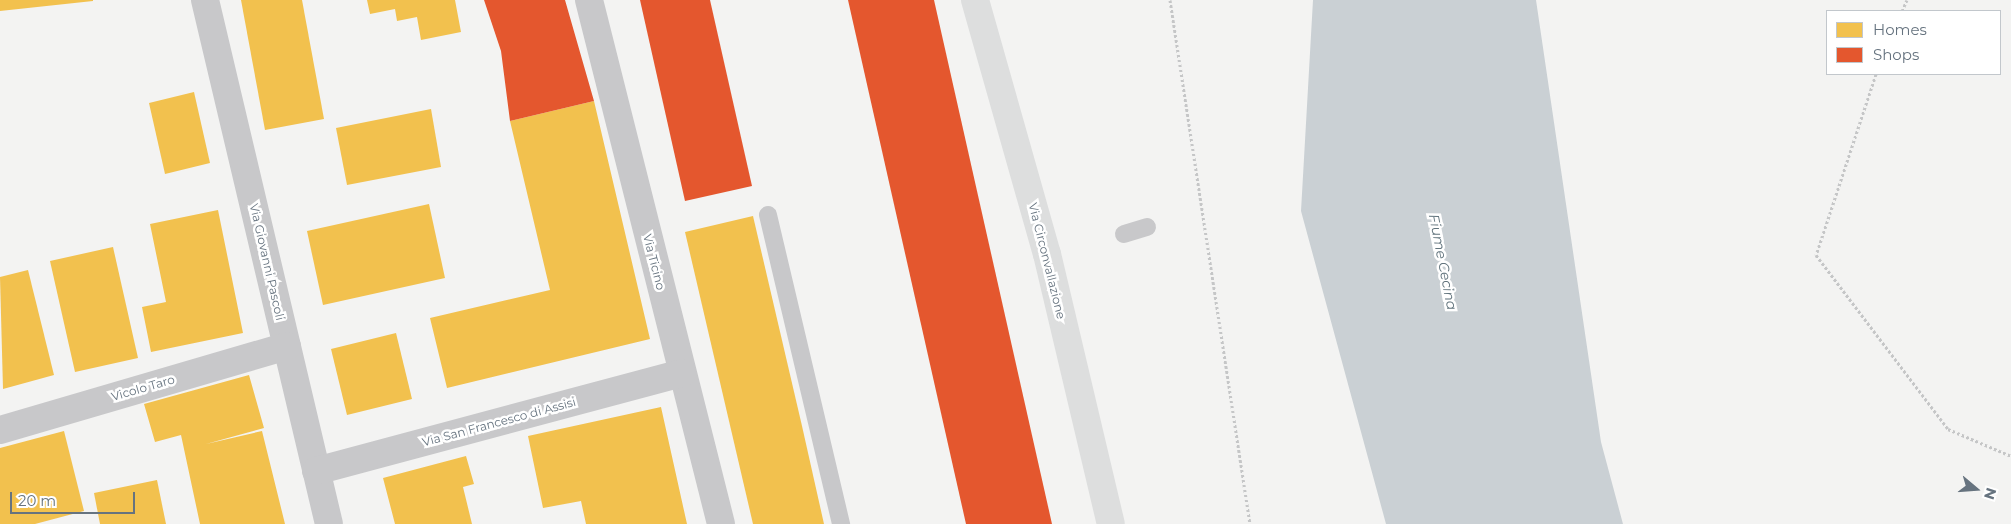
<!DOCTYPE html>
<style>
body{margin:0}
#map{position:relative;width:2011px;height:524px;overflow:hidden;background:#f3f3f2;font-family:Montserrat,sans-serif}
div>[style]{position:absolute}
.water>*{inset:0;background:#cad0d4}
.homes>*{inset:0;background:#f2c14e}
.shops>*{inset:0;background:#e4572e}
.path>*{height:3px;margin-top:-1.5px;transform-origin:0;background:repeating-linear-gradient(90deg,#c5c6c7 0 2.5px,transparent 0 5px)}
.lane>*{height:18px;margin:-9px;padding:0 9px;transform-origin:9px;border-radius:9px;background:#c8c8ca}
.street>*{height:28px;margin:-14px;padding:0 14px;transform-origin:14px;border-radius:14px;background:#c8c8ca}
.secondary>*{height:28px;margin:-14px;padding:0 14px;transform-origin:14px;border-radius:14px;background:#dddede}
span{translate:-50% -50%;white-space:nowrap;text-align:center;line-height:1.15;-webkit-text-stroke:5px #fff;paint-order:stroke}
.street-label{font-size:12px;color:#66737f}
.water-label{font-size:14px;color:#62747d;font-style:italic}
.legend{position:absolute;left:1826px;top:10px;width:175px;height:65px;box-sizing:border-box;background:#fff;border:1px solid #c2c7cc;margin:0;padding:6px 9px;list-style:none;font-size:15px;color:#66737f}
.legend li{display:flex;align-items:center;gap:10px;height:25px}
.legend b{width:25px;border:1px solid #c2c7cc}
.north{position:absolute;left:1951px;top:464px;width:50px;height:50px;-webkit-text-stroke:4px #fff;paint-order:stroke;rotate:108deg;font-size:14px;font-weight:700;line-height:20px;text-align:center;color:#66737f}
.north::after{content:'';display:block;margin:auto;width:18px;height:22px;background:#66737f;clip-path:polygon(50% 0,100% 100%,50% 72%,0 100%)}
.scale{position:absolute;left:10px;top:492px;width:125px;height:22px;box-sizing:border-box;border:2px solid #66737f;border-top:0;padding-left:6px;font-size:15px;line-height:18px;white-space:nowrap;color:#66737f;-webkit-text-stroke:4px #fff;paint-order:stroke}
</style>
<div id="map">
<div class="water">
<i style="clip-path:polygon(1313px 0,1536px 0,1601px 442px,1623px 524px,1386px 524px,1301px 211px)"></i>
</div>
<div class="homes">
<i style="clip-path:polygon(0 0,93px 0,93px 1px,0 11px)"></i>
<i style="clip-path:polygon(241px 0,302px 0,324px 119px,265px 130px)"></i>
<i style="clip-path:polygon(367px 0,455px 0,461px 32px,421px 40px,417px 17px,397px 21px,395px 9px,370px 14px)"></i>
<i style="clip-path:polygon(194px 92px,210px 163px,165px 174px,149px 103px)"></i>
<i style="clip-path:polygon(594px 101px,650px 339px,447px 388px,430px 318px,550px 290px,510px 121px)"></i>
<i style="clip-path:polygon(431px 109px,441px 167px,347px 185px,336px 128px)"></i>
<i style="clip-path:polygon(429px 204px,445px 278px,323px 305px,307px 231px)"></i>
<i style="clip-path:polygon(218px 210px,243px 333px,151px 352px,142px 307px,166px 302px,150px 224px)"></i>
<i style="clip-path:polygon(753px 216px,802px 426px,824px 524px,753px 524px,685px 232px)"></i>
<i style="clip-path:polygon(113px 247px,138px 358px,75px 372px,50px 261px)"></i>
<i style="clip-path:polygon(28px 270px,54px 375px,3px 389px,0 277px)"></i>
<i style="clip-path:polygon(396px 333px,412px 399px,347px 415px,331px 349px)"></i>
<i style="clip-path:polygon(249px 375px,264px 428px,206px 444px,262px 431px,285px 524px,200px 524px,181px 435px,155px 442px,144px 404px)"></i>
<i style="clip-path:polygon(661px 407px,687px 524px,586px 524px,581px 501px,543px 508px,528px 436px)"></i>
<i style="clip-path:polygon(64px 431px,84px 511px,35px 524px,0 524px,0 448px)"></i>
<i style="clip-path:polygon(466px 456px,474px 484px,463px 487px,472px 524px,395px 524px,383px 478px)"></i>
<i style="clip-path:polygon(157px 480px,166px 524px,100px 524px,94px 493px)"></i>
</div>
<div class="shops">
<i style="clip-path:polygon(484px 0,565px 0,594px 101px,510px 121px,501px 51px)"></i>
<i style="clip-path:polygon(640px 0,710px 0,752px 186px,685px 201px)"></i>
<i style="clip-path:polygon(848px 0,934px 0,1052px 524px,966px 524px)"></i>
</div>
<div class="path">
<i style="left:1170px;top:0;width:530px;rotate:81.32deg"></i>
<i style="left:1902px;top:11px;width:12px;rotate:-66deg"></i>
<i style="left:1876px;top:74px;width:191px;rotate:108.3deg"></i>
<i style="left:1816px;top:255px;width:218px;rotate:52.8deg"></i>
<i style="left:1948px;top:429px;width:69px;rotate:23.2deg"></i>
</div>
<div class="lane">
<i style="left:768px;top:215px;width:318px;rotate:76.7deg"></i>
<i style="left:1124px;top:234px;width:24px;rotate:-17deg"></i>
</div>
<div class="street">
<i style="left:205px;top:0;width:538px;rotate:76.69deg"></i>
<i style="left:589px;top:0;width:540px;rotate:75.86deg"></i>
<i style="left:0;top:430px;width:299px;rotate:-16.3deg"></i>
<i style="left:316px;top:471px;width:379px;rotate:-15deg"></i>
</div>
<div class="secondary">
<i style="left:975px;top:0;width:264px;rotate:74.2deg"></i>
<i style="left:1047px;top:254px;width:277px;rotate:76.7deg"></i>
</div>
<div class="street-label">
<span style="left:1047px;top:261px;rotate:76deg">Via Circonvallazione</span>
<span style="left:267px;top:262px;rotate:77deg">Via Giovanni Pascoli</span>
<span style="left:654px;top:262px;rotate:76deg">Via Ticino</span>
<span style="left:143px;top:388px;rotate:-16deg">Vicolo Taro</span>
<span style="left:499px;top:422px;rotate:-15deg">Via San Francesco di Assisi</span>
</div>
<div class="water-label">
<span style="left:1443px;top:262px;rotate:79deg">Fiume Cecina</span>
</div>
<ul class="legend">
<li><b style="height:14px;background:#f2c14e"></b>Homes</li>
<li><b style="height:14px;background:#e4572e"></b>Shops</li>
</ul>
<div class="north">N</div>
<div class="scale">20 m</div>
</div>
